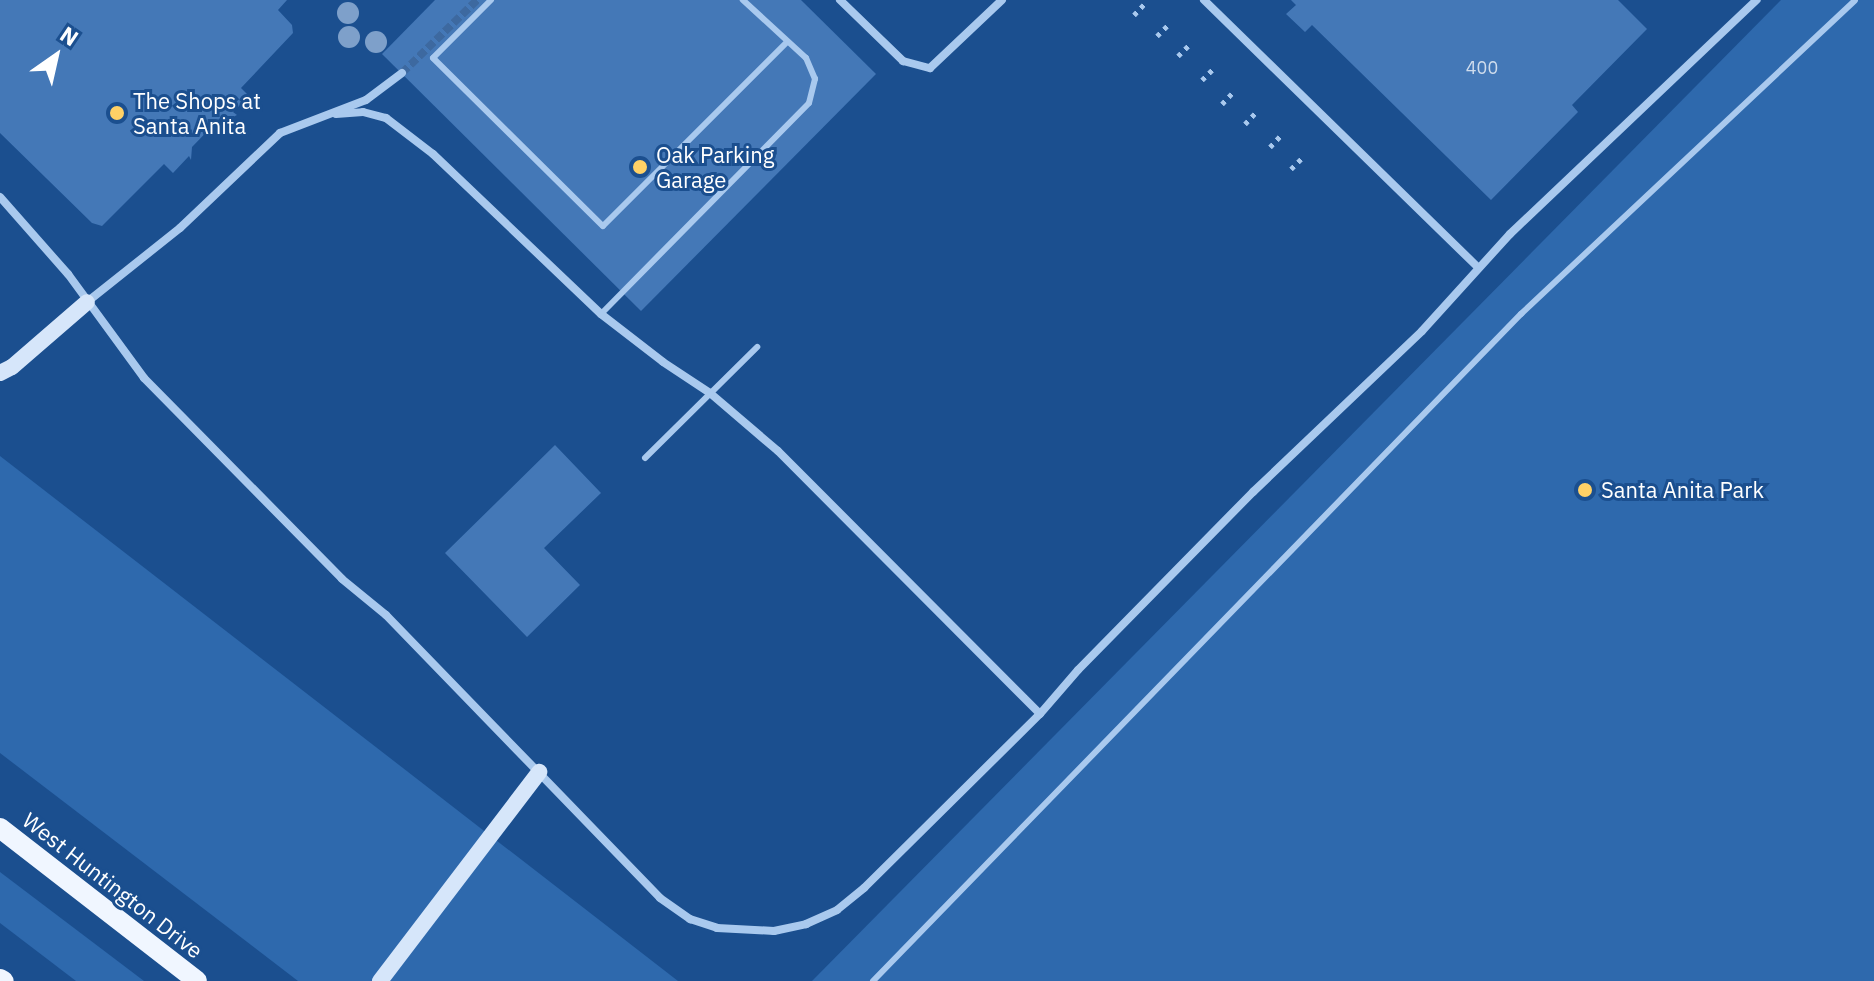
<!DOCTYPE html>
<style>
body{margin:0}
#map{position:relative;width:1874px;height:981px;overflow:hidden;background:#1b4f8f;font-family:"IBM Plex Sans",sans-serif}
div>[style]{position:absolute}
.green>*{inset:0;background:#2e69ad}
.building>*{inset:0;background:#4478b7}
.street-tunnel>*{height:8px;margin-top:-4px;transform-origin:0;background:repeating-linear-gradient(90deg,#3d69a0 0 8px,transparent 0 12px)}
.path>*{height:5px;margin-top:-2.5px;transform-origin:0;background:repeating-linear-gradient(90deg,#a9c9ee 0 4px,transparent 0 10px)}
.lane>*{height:6px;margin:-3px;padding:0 3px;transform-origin:3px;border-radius:3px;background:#a9c9ee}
.street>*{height:8px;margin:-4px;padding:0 4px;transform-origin:4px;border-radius:4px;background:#a9c9ee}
.secondary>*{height:16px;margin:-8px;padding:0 8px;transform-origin:8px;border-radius:8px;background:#d6e6fa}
.primary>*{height:20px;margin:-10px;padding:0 10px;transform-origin:10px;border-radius:10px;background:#f0f6ff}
.trees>*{width:22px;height:22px;margin:-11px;border-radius:50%;background:#7ea0ca}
.dots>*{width:22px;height:22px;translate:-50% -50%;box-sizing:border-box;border:4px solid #1b4f8f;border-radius:50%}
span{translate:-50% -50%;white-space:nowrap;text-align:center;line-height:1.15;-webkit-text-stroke:6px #1b4f8f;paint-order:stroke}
.number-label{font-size:18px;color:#d0dded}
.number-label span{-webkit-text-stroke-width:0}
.poi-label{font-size:22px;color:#fff}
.left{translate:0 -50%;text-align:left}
.street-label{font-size:22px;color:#fff}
.north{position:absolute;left:16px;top:16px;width:80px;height:80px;-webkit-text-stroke:6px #1b4f8f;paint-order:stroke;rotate:34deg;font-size:22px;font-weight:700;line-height:32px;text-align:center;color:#fff}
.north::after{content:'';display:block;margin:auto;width:28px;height:36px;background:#fff;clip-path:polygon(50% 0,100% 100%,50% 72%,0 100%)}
</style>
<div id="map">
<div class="green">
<i style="clip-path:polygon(1781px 0,1874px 0,1874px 981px,812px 981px)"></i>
<i style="clip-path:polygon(0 456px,678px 981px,298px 981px,0 753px)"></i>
<i style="clip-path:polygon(0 872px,144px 981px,76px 981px,0 923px)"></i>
</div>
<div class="building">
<i style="clip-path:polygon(0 0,287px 0,278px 10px,292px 25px,293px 33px,241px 88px,249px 96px,233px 112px,237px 115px,231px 118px,223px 115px,192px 147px,191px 160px,189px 156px,173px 173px,164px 164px,102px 226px,92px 223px,0 133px)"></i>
<i style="clip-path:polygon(435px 0,801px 0,876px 74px,641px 311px,382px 54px)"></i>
<i style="clip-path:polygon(1291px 0,1618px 0,1647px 29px,1572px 105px,1578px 112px,1491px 200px,1312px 25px,1305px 32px,1286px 14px,1296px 5px)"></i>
<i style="clip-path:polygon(555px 445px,601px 493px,544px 548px,580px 585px,527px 637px,445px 553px)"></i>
</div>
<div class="street-tunnel">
<i style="left:402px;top:73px;width:105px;rotate:-44.2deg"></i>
</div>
<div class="path">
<i style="left:1134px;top:15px;width:18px;rotate:-47deg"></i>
<i style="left:1157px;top:36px;width:17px;rotate:-45deg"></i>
<i style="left:1178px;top:56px;width:16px;rotate:-45deg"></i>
<i style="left:1202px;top:80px;width:16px;rotate:-45deg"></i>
<i style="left:1222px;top:104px;width:19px;rotate:-47deg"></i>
<i style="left:1245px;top:124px;width:18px;rotate:-47deg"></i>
<i style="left:1270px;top:147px;width:16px;rotate:-47deg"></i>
<i style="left:1291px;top:169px;width:17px;rotate:-45deg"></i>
</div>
<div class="lane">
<i style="left:491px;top:0;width:82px;rotate:135deg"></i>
<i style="left:433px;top:58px;width:239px;rotate:44.7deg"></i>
<i style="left:603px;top:226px;width:260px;rotate:-45deg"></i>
<i style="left:601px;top:314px;width:296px;rotate:-45.4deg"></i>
<i style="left:809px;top:103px;width:25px;rotate:-76deg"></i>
<i style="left:815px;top:79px;width:23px;rotate:-113deg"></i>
<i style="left:806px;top:58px;width:86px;rotate:-137.4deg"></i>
<i style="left:645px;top:458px;width:158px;rotate:-44.7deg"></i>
<i style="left:873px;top:981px;width:930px;rotate:-45.83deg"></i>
<i style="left:1521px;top:314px;width:458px;rotate:-43.2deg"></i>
</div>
<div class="street">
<i style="left:840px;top:0;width:88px;rotate:44.1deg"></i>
<i style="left:903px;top:61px;width:28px;rotate:15deg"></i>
<i style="left:930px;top:68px;width:99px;rotate:-43.4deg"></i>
<i style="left:1204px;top:0;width:383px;rotate:44.3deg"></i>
<i style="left:336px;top:114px;width:27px;rotate:-4deg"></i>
<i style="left:363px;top:112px;width:24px;rotate:15deg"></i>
<i style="left:386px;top:118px;width:59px;rotate:37.5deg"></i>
<i style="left:433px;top:154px;width:232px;rotate:43.6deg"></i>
<i style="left:601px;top:314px;width:78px;rotate:37.7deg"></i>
<i style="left:663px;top:362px;width:56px;rotate:33.4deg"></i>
<i style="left:710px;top:393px;width:89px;rotate:40.5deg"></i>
<i style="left:778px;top:451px;width:371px;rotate:45.1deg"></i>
<i style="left:0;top:197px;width:103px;rotate:48.6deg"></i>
<i style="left:68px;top:274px;width:129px;rotate:53.8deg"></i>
<i style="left:144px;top:378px;width:282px;rotate:45.4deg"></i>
<i style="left:342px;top:579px;width:57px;rotate:39.3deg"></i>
<i style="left:386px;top:615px;width:394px;rotate:45.9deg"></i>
<i style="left:660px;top:898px;width:37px;rotate:35deg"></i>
<i style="left:690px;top:919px;width:28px;rotate:18deg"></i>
<i style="left:717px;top:928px;width:57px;rotate:3deg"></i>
<i style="left:774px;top:931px;width:33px;rotate:-12deg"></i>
<i style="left:806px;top:924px;width:34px;rotate:-24deg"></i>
<i style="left:837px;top:910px;width:35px;rotate:-39deg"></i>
<i style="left:864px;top:888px;width:247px;rotate:-44.7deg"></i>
<i style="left:1040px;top:714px;width:58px;rotate:-49.2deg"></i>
<i style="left:1078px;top:670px;width:250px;rotate:-45.5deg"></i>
<i style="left:1253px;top:492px;width:233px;rotate:-43.6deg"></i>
<i style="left:1422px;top:331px;width:131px;rotate:-47.8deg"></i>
<i style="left:1510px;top:234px;width:340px;rotate:-43.5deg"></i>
<i style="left:87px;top:302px;width:119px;rotate:-38.5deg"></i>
<i style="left:180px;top:228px;width:138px;rotate:-43.5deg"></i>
<i style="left:280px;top:133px;width:92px;rotate:-21deg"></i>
<i style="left:366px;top:100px;width:45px;rotate:-36.9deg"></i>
</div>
<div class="secondary">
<i style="left:0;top:373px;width:13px;rotate:-27deg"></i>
<i style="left:12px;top:367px;width:99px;rotate:-40.9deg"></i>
<i style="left:380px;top:981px;width:263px;rotate:-52.7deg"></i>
</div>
<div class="primary">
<i style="left:0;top:828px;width:249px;rotate:37.8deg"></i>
<i style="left:0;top:979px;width:4px;rotate:27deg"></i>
</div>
<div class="trees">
<i style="left:348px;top:13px"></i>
<i style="left:349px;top:37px"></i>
<i style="left:376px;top:42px"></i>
</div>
<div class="dots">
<i style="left:117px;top:113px;background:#ffd166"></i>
<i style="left:640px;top:167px;background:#ffd166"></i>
<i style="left:1585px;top:490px;background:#ffd166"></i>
</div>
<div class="number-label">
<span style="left:1482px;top:68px">400</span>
</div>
<div class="poi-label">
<span class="left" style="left:133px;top:113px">The Shops at<br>Santa Anita</span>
<span class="left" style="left:656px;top:167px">Oak Parking<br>Garage</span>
<span class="left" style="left:1601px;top:490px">Santa Anita Park</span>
</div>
<div class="street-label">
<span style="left:113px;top:885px;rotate:38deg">West Huntington Drive</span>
</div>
<div class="north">N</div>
</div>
